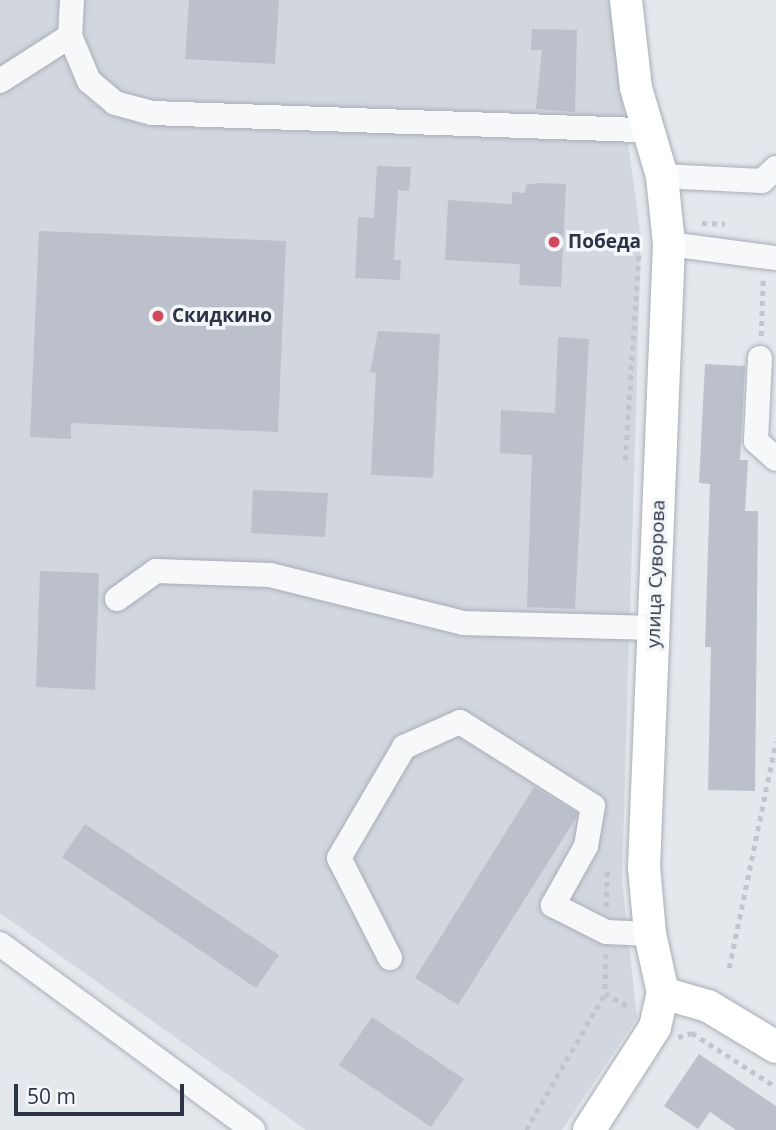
<!DOCTYPE html>
<meta charset="utf-8">
<style>
body{margin:0}
#map{position:relative;width:776px;height:1130px;overflow:hidden;background:#e4e7ec;font-family:"Open Sans",sans-serif}
div>[style]{position:absolute}
.built>*{inset:0;background:#d2d6de}
.building>*{inset:0;background:#bbc0ca}
.path>*{height:4.5px;margin-top:-2.25px;transform-origin:0;background:repeating-linear-gradient(90deg,#c2c5cb 0 5px,transparent 0 10px)}
.roads{filter:drop-shadow(0 0 2px #a9aeb7) drop-shadow(0 0 2px #a9aeb7)}
.minor>*{height:24px;margin:-12px;padding:0 12px;transform-origin:12px;border-radius:12px;background:#f7f8fa}
.major>*{height:32px;margin:-16px;padding:0 16px;transform-origin:16px;border-radius:16px;background:#fff}
.dots>*{width:19px;height:19px;translate:-50% -50%;box-sizing:border-box;border:4px solid #f4f6f9;border-radius:50%}
span{translate:-50% -50%;white-space:nowrap;text-align:center;line-height:1.15;-webkit-text-stroke:7px #f4f6f9;paint-order:stroke}
.poi-label{font-size:19px;color:#2b3445;font-weight:700}
.left{translate:0 -50%;text-align:left}
.street-label{font-size:19px;color:#2b3445}
.scale{position:absolute;left:14px;top:1084px;width:170px;height:32px;box-sizing:border-box;border:4px solid #2b3445;border-top:0;padding-left:9px;font-size:21px;line-height:24px;white-space:nowrap;color:#2b3445;-webkit-text-stroke:5px #f4f6f9;paint-order:stroke}
</style>
<div id="map">
<div class="built">
<i style="clip-path:polygon(0 0,609px 0,641px 239px,622px 881px,637px 1018px,562px 1130px,306px 1130px,0 913px)"></i>
</div>
<div class="building">
<i style="clip-path:polygon(189px 0,279px 0,275px 64px,185px 59px)"></i>
<i style="clip-path:polygon(532px 29px,577px 30px,575px 112px,536px 109px,542px 50px,531px 50px)"></i>
<i style="clip-path:polygon(377px 166px,411px 167px,409px 191px,398px 190px,394px 260px,401px 260px,400px 280px,355px 278px,358px 217px,374px 218px)"></i>
<i style="clip-path:polygon(538px 183px,566px 184px,561px 287px,519px 285px,520px 264px,445px 260px,448px 200px,512px 204px,512px 192px,525px 193px,526px 185px)"></i>
<i style="clip-path:polygon(39px 231px,286px 241px,278px 432px,71px 423px,71px 439px,30px 437px)"></i>
<i style="clip-path:polygon(378px 331px,440px 334px,433px 478px,371px 475px,376px 373px,370px 372px)"></i>
<i style="clip-path:polygon(558px 337px,589px 339px,575px 609px,527px 607px,532px 455px,500px 453px,501px 410px,555px 413px)"></i>
<i style="clip-path:polygon(705px 364px,745px 366px,740px 460px,748px 460px,745px 511px,758px 511px,755px 791px,708px 790px,711px 647px,705px 647px,710px 484px,699px 483px)"></i>
<i style="clip-path:polygon(253px 490px,328px 493px,325px 537px,251px 533px)"></i>
<i style="clip-path:polygon(40px 571px,99px 573px,95px 690px,36px 687px)"></i>
<i style="clip-path:polygon(534px 787px,577px 813px,576px 818px,458px 1005px,415px 978px)"></i>
<i style="clip-path:polygon(85px 824px,279px 955px,256px 988px,62px 857px)"></i>
<i style="clip-path:polygon(372px 1017px,464px 1079px,431px 1127px,339px 1065px)"></i>
<i style="clip-path:polygon(699px 1054px,776px 1106px,776px 1130px,736px 1130px,710px 1112px,698px 1129px,664px 1106px)"></i>
</div>
<div class="path">
<i style="left:702px;top:223px;width:23px;rotate:2deg"></i>
<i style="left:761px;top:336px;width:58px;rotate:-88deg"></i>
<i style="left:625px;top:460px;width:224px;rotate:-86.2deg"></i>
<i style="left:606px;top:907px;width:37px;rotate:-88deg"></i>
<i style="left:606px;top:954px;width:39px;rotate:91deg"></i>
<i style="left:605px;top:993px;width:28px;rotate:30deg"></i>
<i style="left:729px;top:968px;width:231px;rotate:-78.3deg"></i>
<i style="left:678px;top:1037px;width:15px;rotate:-16deg"></i>
<i style="left:692px;top:1033px;width:100px;rotate:32.7deg"></i>
<i style="left:526px;top:1130px;width:158px;rotate:-60deg"></i>
</div>
<div class="roads">
<div class="minor">
<i style="left:72px;top:0;width:36px;rotate:93deg"></i>
<i style="left:70px;top:36px;width:49px;rotate:67.1deg"></i>
<i style="left:89px;top:81px;width:34px;rotate:40deg"></i>
<i style="left:115px;top:103px;width:38px;rotate:15deg"></i>
<i style="left:152px;top:113px;width:496px;rotate:2deg"></i>
<i style="left:0;top:81px;width:83px;rotate:-32.7deg"></i>
<i style="left:662px;top:176px;width:100px;rotate:2.9deg"></i>
<i style="left:762px;top:181px;width:19px;rotate:-43deg"></i>
<i style="left:669px;top:244px;width:108px;rotate:7.5deg"></i>
<i style="left:760px;top:358px;width:83px;rotate:92.8deg"></i>
<i style="left:756px;top:441px;width:27px;rotate:42deg"></i>
<i style="left:117px;top:599px;width:48px;rotate:-35.7deg"></i>
<i style="left:156px;top:571px;width:114px;rotate:2deg"></i>
<i style="left:270px;top:575px;width:200px;rotate:13.9deg"></i>
<i style="left:464px;top:623px;width:190px;rotate:1.5deg"></i>
<i style="left:0;top:944px;width:314px;rotate:36.3deg"></i>
<i style="left:390px;top:958px;width:112px;rotate:-117deg"></i>
<i style="left:339px;top:858px;width:129px;rotate:-59.6deg"></i>
<i style="left:404px;top:747px;width:61px;rotate:-24.1deg"></i>
<i style="left:460px;top:722px;width:157px;rotate:32.3deg"></i>
<i style="left:593px;top:806px;width:41px;rotate:99.9deg"></i>
<i style="left:586px;top:846px;width:68px;rotate:119.2deg"></i>
<i style="left:553px;top:905px;width:59px;rotate:27deg"></i>
<i style="left:606px;top:932px;width:44px;rotate:2.6deg"></i>
</div>
<div class="major">
<i style="left:663px;top:993px;width:47px;rotate:16.1deg"></i>
<i style="left:708px;top:1006px;width:79px;rotate:31.1deg"></i>
<i style="left:589px;top:1130px;width:122px;rotate:-57.3deg"></i>
<i style="left:655px;top:1027px;width:35px;rotate:-77deg"></i>
<i style="left:663px;top:993px;width:60px;rotate:-102.4deg"></i>
<i style="left:650px;top:934px;width:67px;rotate:-95.1deg"></i>
<i style="left:644px;top:867px;width:624px;rotate:-87.7deg"></i>
<i style="left:669px;top:244px;width:68px;rotate:-95.9deg"></i>
<i style="left:662px;top:176px;width:92px;rotate:-106.5deg"></i>
<i style="left:636px;top:88px;width:89px;rotate:-96.5deg"></i>
</div>
</div>
<div class="dots">
<i style="left:554px;top:242px;background:#d1495b"></i>
<i style="left:158px;top:316px;background:#d1495b"></i>
</div>
<div class="poi-label">
<span class="left" style="left:568px;top:242px">Победа</span>
<span class="left" style="left:172px;top:316px">Скидкино</span>
</div>
<div class="street-label">
<span style="left:656px;top:574px;rotate:-88deg">улица Суворова</span>
</div>
<div class="scale">50 m</div>
</div>
